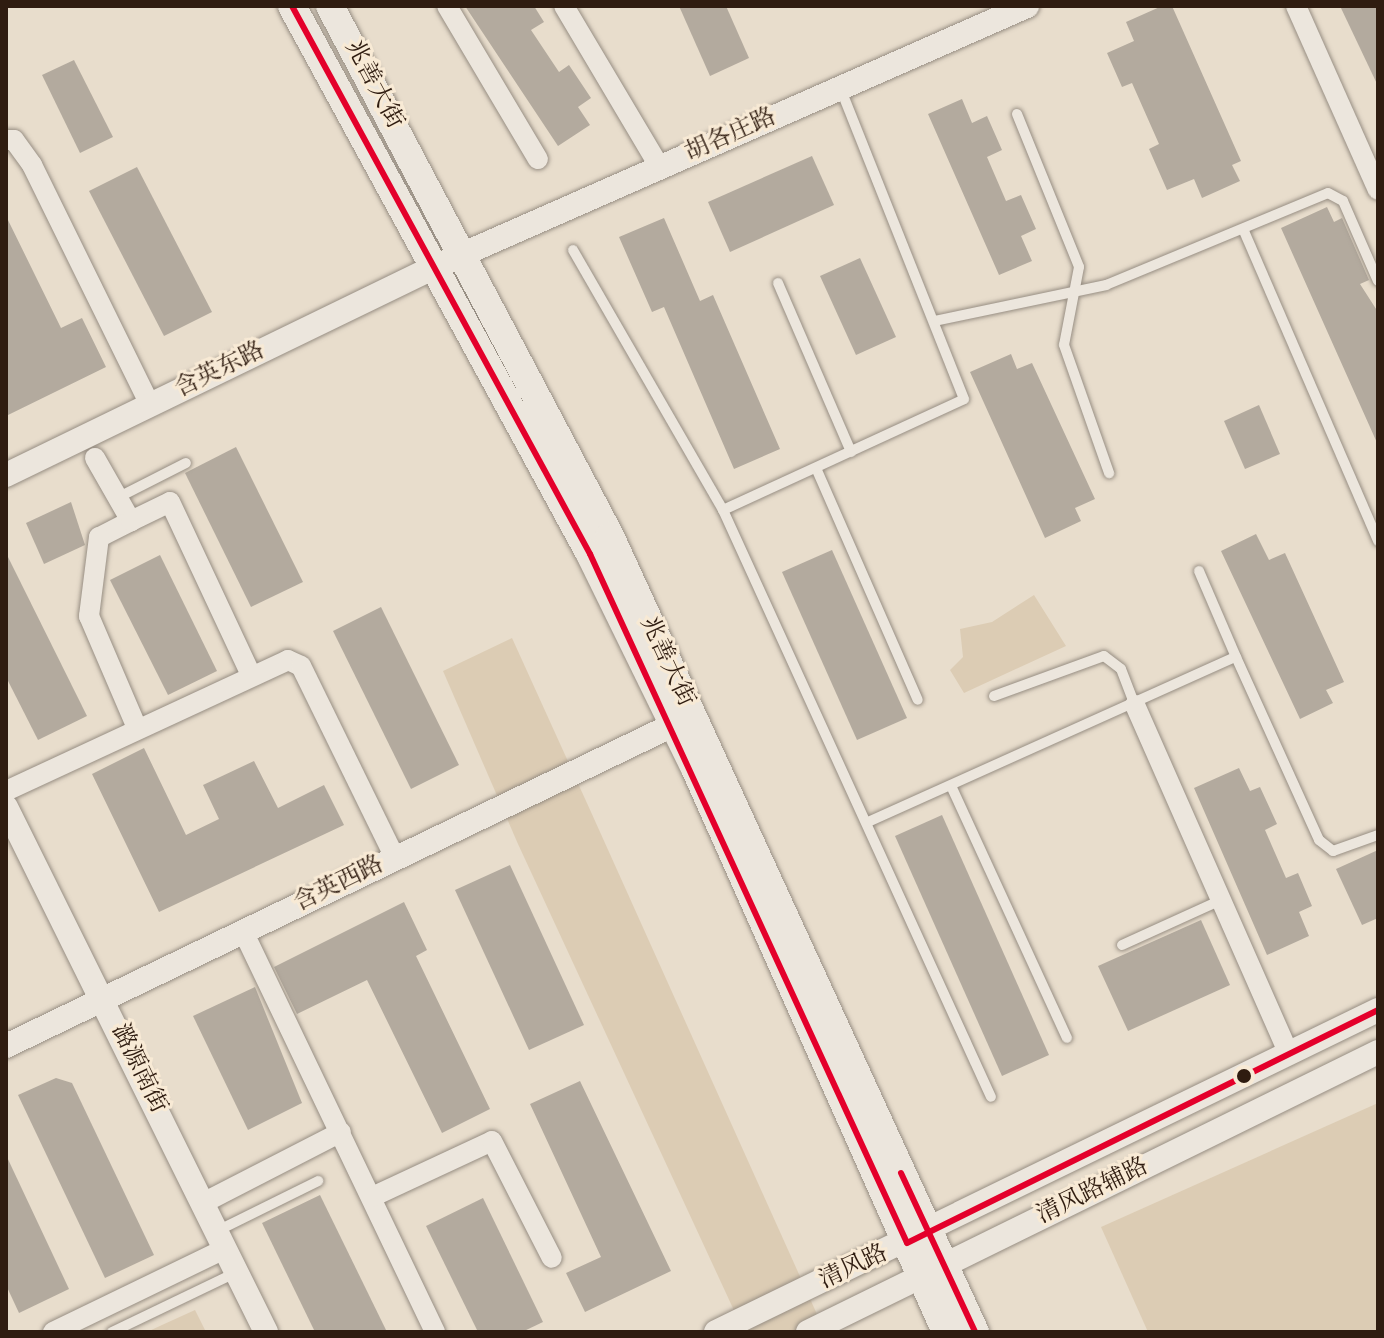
<!DOCTYPE html>
<meta charset="utf-8">
<style>
body{margin:0}
#map{position:relative;width:1384px;height:1338px;overflow:hidden;background:#e8ddcc;font-family:"Old Standard TT","Noto Serif SC",serif}
div>[style]{position:absolute}
.green>*{inset:0;background:#dcccb4}
.building>*{inset:0;background:#b3aa9e}
.roads{filter:drop-shadow(0 0 2px #978e83) drop-shadow(0 0 2px #978e83)}
.service>*{height:10px;margin:-5px;padding:0 5px;transform-origin:5px;border-radius:5px;background:#ece6dd}
.minor>*{height:20px;margin:-10px;padding:0 10px;transform-origin:10px;border-radius:10px;background:#ece6dd}
.tertiary>*{height:24px;margin:-12px;padding:0 12px;transform-origin:12px;border-radius:12px;background:#ece6dd}
.secondary>*{height:28px;margin:-14px;padding:0 14px;transform-origin:14px;border-radius:14px;background:#ece6dd}
.bus-1>*{height:6px;margin:-3px;padding:0 3px;transform-origin:3px;border-radius:3px;background:#e4002b}
.dots>*{width:22px;height:22px;translate:-50% -50%;box-sizing:border-box;border:4px solid #f8ead5;border-radius:50%}
span{translate:-50% -50%;white-space:nowrap;text-align:center;line-height:1.15;-webkit-text-stroke:6px #f8ead5;paint-order:stroke}
.street-label{font-size:24px;color:#2f1c10}
.frame{position:absolute;inset:0;border:8px solid #2f1c10;pointer-events:none}
</style>
<div id="map">
<div class="green">
<i style="clip-path:polygon(1034px 595px,1066px 646px,964px 693px,950px 670px,963px 657px,960px 629px,992px 622px)"></i>
<i style="clip-path:polygon(512px 638px,591px 812px,825px 1332px,744px 1332px,518px 844px,443px 671px)"></i>
<i style="clip-path:polygon(1378px 1103px,1378px 1332px,1148px 1332px,1101px 1227px)"></i>
<i style="clip-path:polygon(195px 1310px,206px 1332px,147px 1332px,162px 1325px)"></i>
</div>
<div class="building">
<i style="clip-path:polygon(465px 6px,534px 6px,544px 22px,531px 30px,559px 72px,569px 65px,591px 98px,578px 107px,590px 125px,558px 146px)"></i>
<i style="clip-path:polygon(679px 6px,726px 6px,749px 58px,710px 76px)"></i>
<i style="clip-path:polygon(1162px 6px,1172px 6px,1241px 161px,1232px 165px,1240px 181px,1202px 198px,1194px 179px,1167px 190px,1149px 149px,1159px 144px,1132px 83px,1122px 87px,1107px 53px,1134px 41px,1126px 22px)"></i>
<i style="clip-path:polygon(1340px 6px,1378px 6px,1378px 86px)"></i>
<i style="clip-path:polygon(74px 60px,113px 137px,80px 153px,42px 75px)"></i>
<i style="clip-path:polygon(962px 99px,972px 123px,987px 116px,1002px 150px,987px 157px,1006px 201px,1021px 195px,1036px 229px,1021px 236px,1032px 261px,999px 275px,928px 114px)"></i>
<i style="clip-path:polygon(812px 156px,834px 205px,730px 252px,708px 202px)"></i>
<i style="clip-path:polygon(137px 167px,212px 312px,164px 336px,89px 191px)"></i>
<i style="clip-path:polygon(1327px 207px,1334px 222px,1342px 218px,1369px 280px,1360px 284px,1378px 312px,1378px 445px,1281px 228px)"></i>
<i style="clip-path:polygon(6px 216px,61px 328px,82px 318px,106px 367px,6px 416px)"></i>
<i style="clip-path:polygon(664px 218px,700px 301px,713px 295px,780px 449px,734px 469px,664px 307px,652px 312px,619px 237px)"></i>
<i style="clip-path:polygon(860px 258px,896px 337px,856px 355px,820px 276px)"></i>
<i style="clip-path:polygon(1011px 354px,1017px 369px,1032px 363px,1095px 499px,1075px 508px,1081px 521px,1045px 538px,970px 372px)"></i>
<i style="clip-path:polygon(1259px 405px,1280px 454px,1245px 469px,1224px 421px)"></i>
<i style="clip-path:polygon(236px 447px,303px 582px,251px 607px,185px 473px)"></i>
<i style="clip-path:polygon(71px 502px,85px 545px,44px 564px,26px 523px)"></i>
<i style="clip-path:polygon(1256px 534px,1269px 560px,1285px 553px,1344px 682px,1326px 690px,1333px 703px,1300px 719px,1221px 551px)"></i>
<i style="clip-path:polygon(832px 550px,907px 718px,857px 740px,782px 572px)"></i>
<i style="clip-path:polygon(6px 553px,87px 716px,38px 740px,6px 677px)"></i>
<i style="clip-path:polygon(160px 555px,217px 671px,168px 695px,110px 580px)"></i>
<i style="clip-path:polygon(381px 607px,459px 765px,411px 789px,333px 631px)"></i>
<i style="clip-path:polygon(144px 748px,186px 835px,219px 819px,203px 785px,254px 761px,278px 808px,324px 785px,344px 825px,159px 912px,92px 774px)"></i>
<i style="clip-path:polygon(1239px 768px,1250px 791px,1260px 787px,1277px 824px,1265px 830px,1286px 878px,1298px 873px,1312px 906px,1299px 912px,1309px 936px,1267px 955px,1194px 788px)"></i>
<i style="clip-path:polygon(942px 815px,1049px 1055px,1002px 1076px,895px 836px)"></i>
<i style="clip-path:polygon(1378px 850px,1378px 918px,1362px 925px,1336px 869px)"></i>
<i style="clip-path:polygon(510px 865px,584px 1025px,529px 1050px,455px 890px)"></i>
<i style="clip-path:polygon(404px 902px,427px 950px,416px 956px,490px 1109px,442px 1133px,367px 980px,297px 1014px,274px 967px)"></i>
<i style="clip-path:polygon(1201px 920px,1230px 985px,1128px 1031px,1098px 966px)"></i>
<i style="clip-path:polygon(255px 987px,302px 1103px,248px 1130px,193px 1016px)"></i>
<i style="clip-path:polygon(56px 1078px,72px 1083px,154px 1255px,105px 1278px,18px 1095px)"></i>
<i style="clip-path:polygon(580px 1081px,671px 1271px,585px 1312px,566px 1273px,601px 1257px,530px 1104px)"></i>
<i style="clip-path:polygon(6px 1155px,69px 1289px,19px 1313px,6px 1285px)"></i>
<i style="clip-path:polygon(320px 1195px,387px 1332px,315px 1332px,262px 1223px)"></i>
<i style="clip-path:polygon(483px 1198px,543px 1322px,522px 1332px,478px 1332px,426px 1226px)"></i>
</div>
<div class="roads">
<div class="service">
<i style="left:1017px;top:114px;width:165px;rotate:67.9deg"></i>
<i style="left:1079px;top:267px;width:79px;rotate:100.9deg"></i>
<i style="left:1064px;top:345px;width:136px;rotate:70.6deg"></i>
<i style="left:1244px;top:231px;width:338px;rotate:66.6deg"></i>
<i style="left:573px;top:250px;width:300px;rotate:60deg"></i>
<i style="left:723px;top:510px;width:645px;rotate:65.46deg"></i>
<i style="left:778px;top:283px;width:184px;rotate:66.6deg"></i>
<i style="left:934px;top:321px;width:176px;rotate:-11.8deg"></i>
<i style="left:1106px;top:285px;width:240px;rotate:-22.5deg"></i>
<i style="left:1328px;top:193px;width:17px;rotate:28deg"></i>
<i style="left:1343px;top:201px;width:87px;rotate:66.4deg"></i>
<i style="left:816px;top:468px;width:253px;rotate:66.3deg"></i>
<i style="left:119px;top:497px;width:75px;rotate:-26.9deg"></i>
<i style="left:723px;top:510px;width:265px;rotate:-24.7deg"></i>
<i style="left:964px;top:399px;width:333px;rotate:-111.7deg"></i>
<i style="left:1199px;top:571px;width:94px;rotate:66.7deg"></i>
<i style="left:994px;top:696px;width:117px;rotate:-20deg"></i>
<i style="left:1104px;top:656px;width:21px;rotate:37deg"></i>
<i style="left:1121px;top:669px;width:39px;rotate:69deg"></i>
<i style="left:952px;top:788px;width:275px;rotate:65.3deg"></i>
<i style="left:868px;top:822px;width:403px;rotate:-24.2deg"></i>
<i style="left:1236px;top:657px;width:201px;rotate:65.6deg"></i>
<i style="left:1319px;top:840px;width:18px;rotate:38deg"></i>
<i style="left:1333px;top:851px;width:48px;rotate:-19.6deg"></i>
<i style="left:1122px;top:945px;width:107px;rotate:-24.4deg"></i>
<i style="left:217px;top:1231px;width:113px;rotate:-26.3deg"></i>
<i style="left:112px;top:1332px;width:136px;rotate:-25.6deg"></i>
</div>
<div class="minor">
<i style="left:447px;top:6px;width:178px;rotate:59.3deg"></i>
<i style="left:564px;top:6px;width:188px;rotate:59.3deg"></i>
<i style="left:1296px;top:6px;width:201px;rotate:66deg"></i>
<i style="left:6px;top:140px;width:8px"></i>
<i style="left:14px;top:140px;width:31px;rotate:54deg"></i>
<i style="left:32px;top:165px;width:267px;rotate:63.8deg"></i>
<i style="left:95px;top:458px;width:73px;rotate:60.3deg"></i>
<i style="left:131px;top:521px;width:36px;rotate:153deg"></i>
<i style="left:99px;top:537px;width:80px;rotate:97.2deg"></i>
<i style="left:89px;top:616px;width:122px;rotate:66.8deg"></i>
<i style="left:131px;top:521px;width:43px;rotate:-26deg"></i>
<i style="left:170px;top:502px;width:191px;rotate:64.9deg"></i>
<i style="left:1135px;top:705px;width:381px;rotate:66.2deg"></i>
<i style="left:6px;top:791px;width:311px;rotate:-24.9deg"></i>
<i style="left:288px;top:660px;width:14px;rotate:25deg"></i>
<i style="left:301px;top:666px;width:214px;rotate:63.9deg"></i>
<i style="left:243px;top:931px;width:445px;rotate:64.4deg"></i>
<i style="left:372px;top:1197px;width:132px;rotate:-25deg"></i>
<i style="left:492px;top:1141px;width:131px;rotate:62.9deg"></i>
<i style="left:203px;top:1203px;width:155px;rotate:-27.2deg"></i>
<i style="left:53px;top:1332px;width:191px;rotate:-25.8deg"></i>
</div>
<div class="tertiary">
<i style="left:6px;top:475px;width:476px;rotate:-25.9deg"></i>
<i style="left:434px;top:267px;width:648px;rotate:-23.76deg"></i>
<i style="left:6px;top:807px;width:586px;rotate:63.65deg"></i>
<i style="left:6px;top:1046px;width:740px;rotate:-25.7deg"></i>
<i style="left:716px;top:1332px;width:736px;rotate:-25.94deg"></i>
<i style="left:808px;top:1332px;width:635px;rotate:-26.16deg"></i>
</div>
<div class="secondary">
<i style="left:292px;top:6px;width:624px;rotate:61.46deg"></i>
<i style="left:590px;top:554px;width:236px;rotate:63.9deg"></i>
<i style="left:694px;top:766px;width:620px;rotate:66deg"></i>
<i style="left:330px;top:6px;width:599px;rotate:62.15deg"></i>
<i style="left:610px;top:536px;width:876px;rotate:65.37deg"></i>
</div>
</div>
<div class="bus-1">
<i style="left:292px;top:6px;width:624px;rotate:61.46deg"></i>
<i style="left:590px;top:554px;width:758px;rotate:65.29deg"></i>
<i style="left:907px;top:1243px;width:525px;rotate:-26.32deg"></i>
<i style="left:901px;top:1173px;width:175px;rotate:65deg"></i>
</div>
<div class="dots">
<i style="left:1244px;top:1076px;background:#2f1c10"></i>
</div>
<div class="street-label">
<span style="left:373px;top:85px;rotate:62deg">兆善大街</span>
<span style="left:731px;top:136px;rotate:-24deg">胡各庄路</span>
<span style="left:220px;top:371px;rotate:-26deg">含英东路</span>
<span style="left:666px;top:662px;rotate:65deg">兆善大街</span>
<span style="left:339px;top:885px;rotate:-26deg">含英西路</span>
<span style="left:138px;top:1069px;rotate:64deg">潞源南街</span>
<span style="left:1093px;top:1192px;rotate:-26deg">清风路辅路</span>
<span style="left:854px;top:1268px;rotate:-25deg">清风路</span>
</div>
<div class="frame"></div>
</div>
